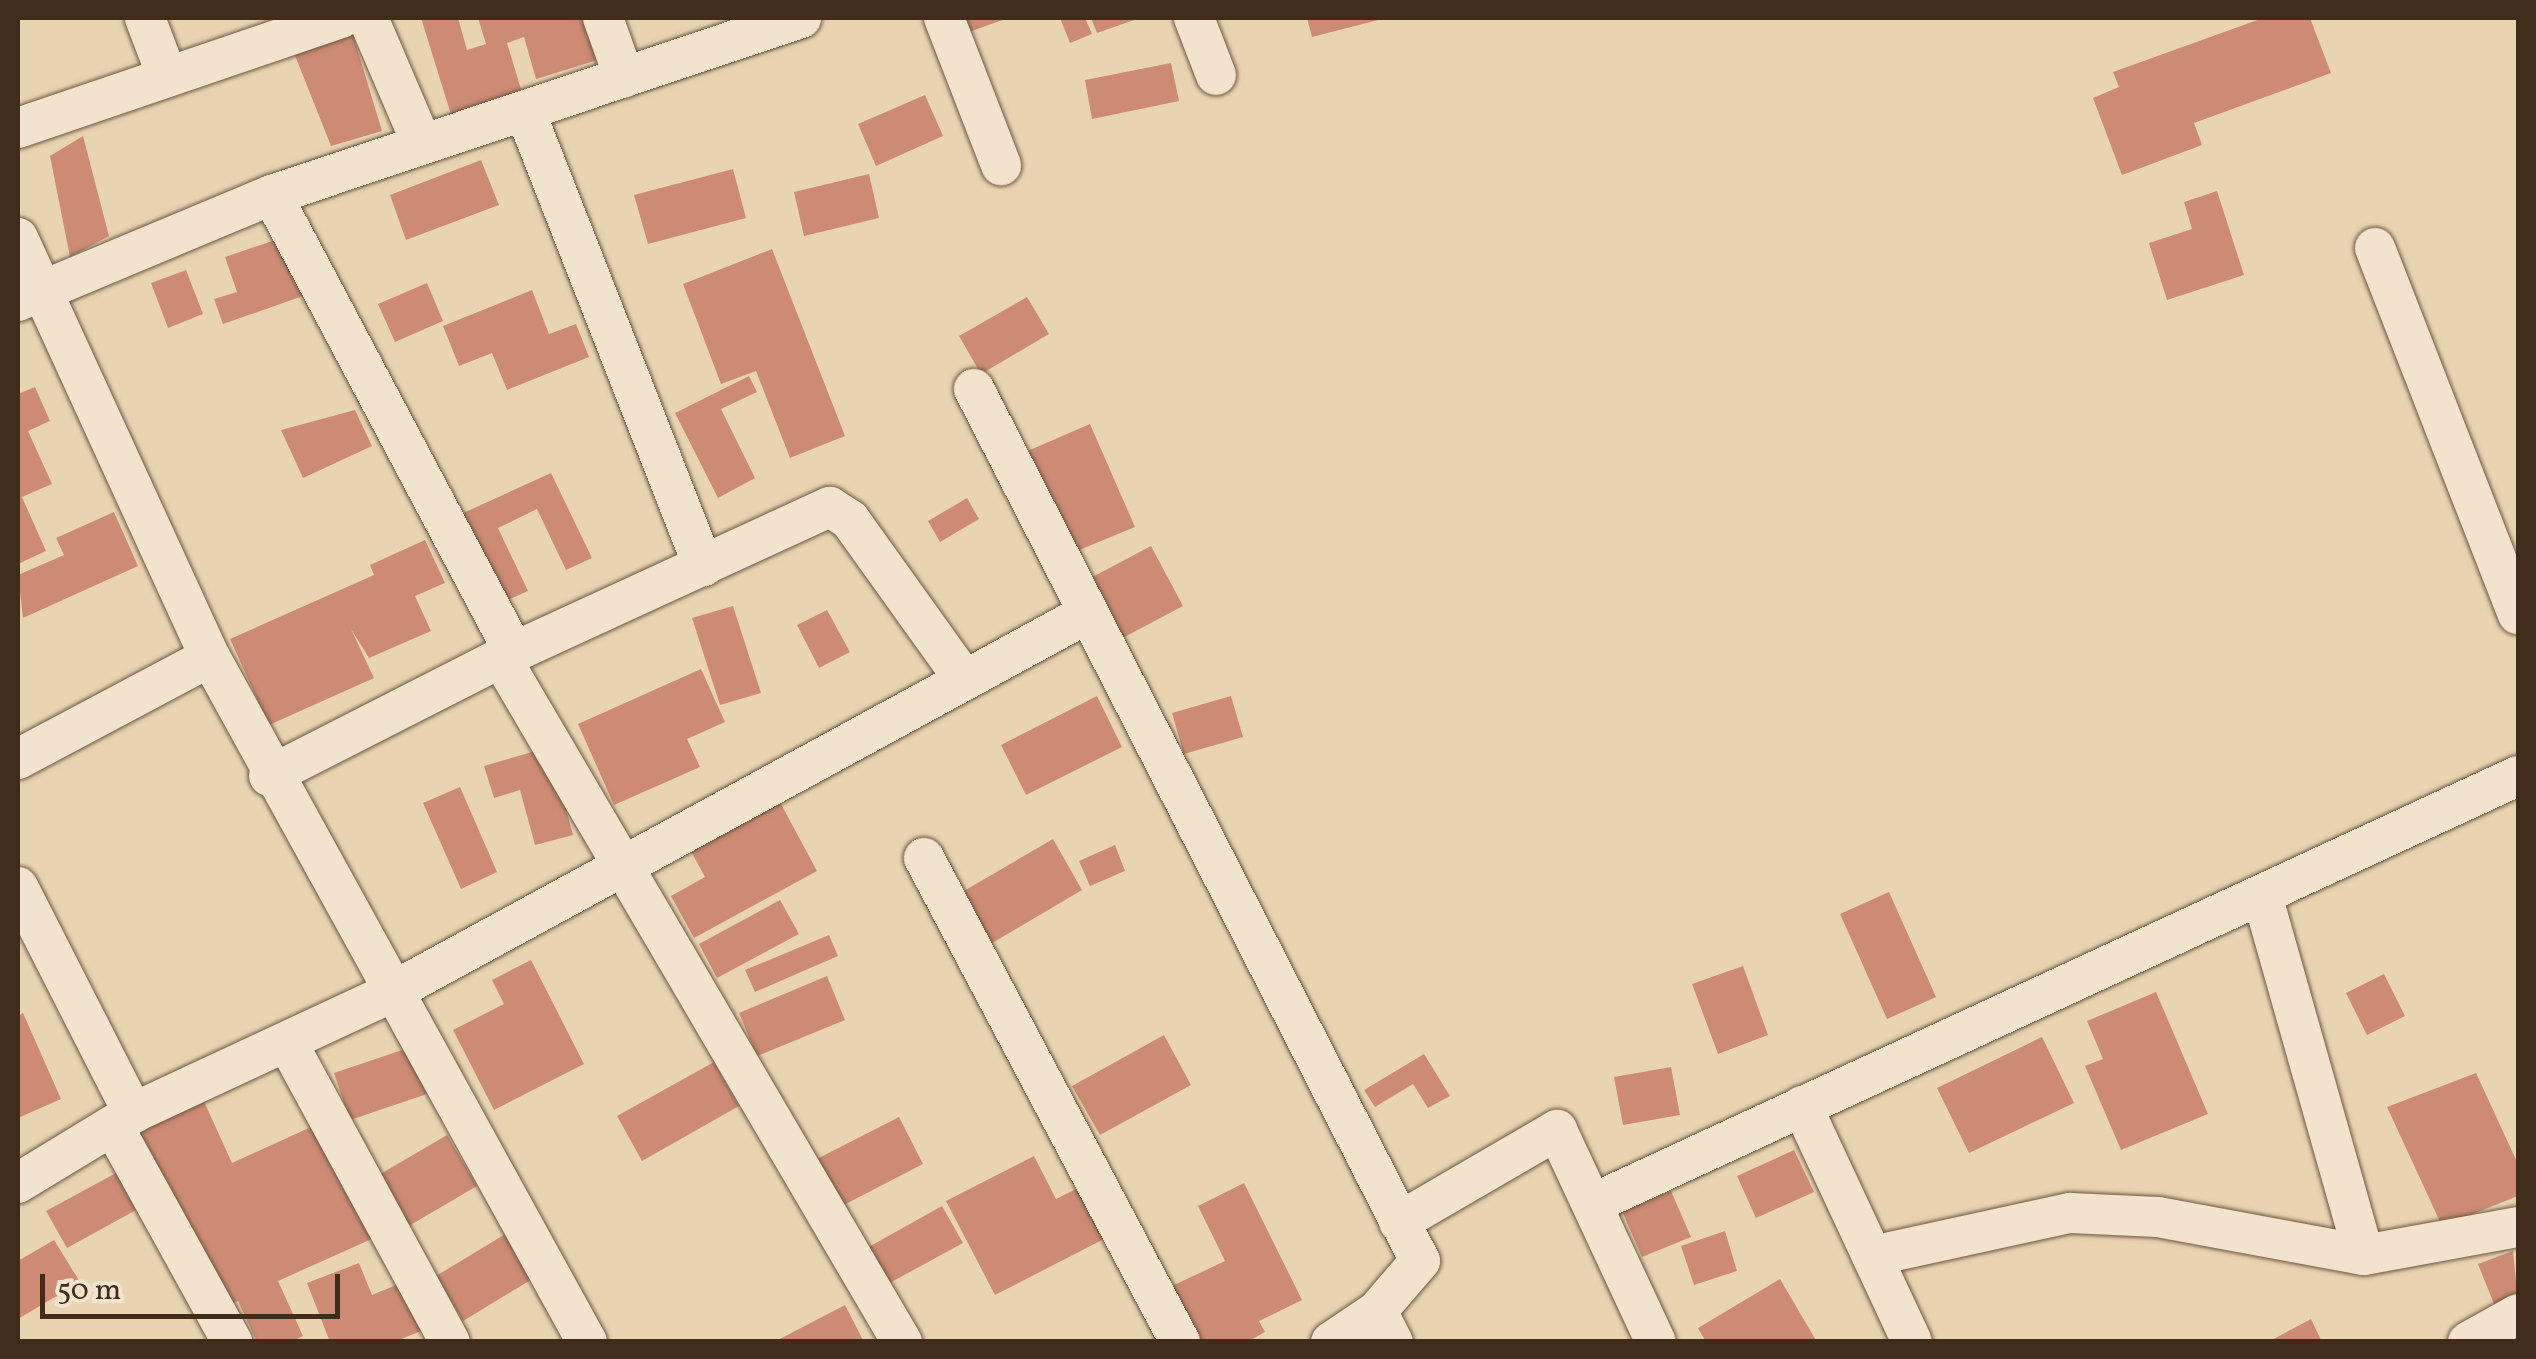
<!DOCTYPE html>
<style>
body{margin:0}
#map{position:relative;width:2536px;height:1359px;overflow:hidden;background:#e9d4b2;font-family:Vollkorn,serif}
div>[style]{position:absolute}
.building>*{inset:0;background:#cd8b74}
.roads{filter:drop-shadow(0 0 2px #6b5641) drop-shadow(0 0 2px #6b5641)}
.minor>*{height:40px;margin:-20px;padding:0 20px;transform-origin:20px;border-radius:20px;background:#f1e3cd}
span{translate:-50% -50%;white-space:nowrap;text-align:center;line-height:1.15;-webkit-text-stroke:8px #f1e3cd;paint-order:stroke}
.frame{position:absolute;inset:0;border:20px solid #412c1b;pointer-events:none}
.scale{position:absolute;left:40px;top:1274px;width:300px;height:45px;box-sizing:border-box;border:5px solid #412c1b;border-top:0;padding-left:12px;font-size:30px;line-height:35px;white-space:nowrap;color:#412c1b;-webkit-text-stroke:8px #f1e3cd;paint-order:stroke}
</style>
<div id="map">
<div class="building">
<i style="clip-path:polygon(421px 18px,458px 18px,467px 50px,486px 44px,478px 18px,591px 18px,604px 58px,536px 79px,524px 37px,507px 43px,524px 99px,453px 121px)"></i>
<i style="clip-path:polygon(964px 18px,1008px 18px,969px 32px)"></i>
<i style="clip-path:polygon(1060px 18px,1085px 18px,1092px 34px,1070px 43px)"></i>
<i style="clip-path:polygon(1091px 18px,1140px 18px,1097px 33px)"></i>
<i style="clip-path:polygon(1307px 18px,1382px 18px,1382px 19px,1312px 37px)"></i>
<i style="clip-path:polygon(2263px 18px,2310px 18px,2331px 73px,2194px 123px,2202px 145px,2122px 175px,2093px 98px,2119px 87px,2113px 72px)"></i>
<i style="clip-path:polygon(353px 35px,382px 131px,331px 146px,294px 53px)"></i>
<i style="clip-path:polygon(1171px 63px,1179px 101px,1092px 119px,1085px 80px)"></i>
<i style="clip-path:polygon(925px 95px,943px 136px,876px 166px,858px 124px)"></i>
<i style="clip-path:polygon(83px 136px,109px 236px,70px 257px,50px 156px)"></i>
<i style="clip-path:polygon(481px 160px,499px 205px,406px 240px,390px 195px)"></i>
<i style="clip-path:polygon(733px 169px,746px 218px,648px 244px,634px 195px)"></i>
<i style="clip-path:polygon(869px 174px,879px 218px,804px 236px,794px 192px)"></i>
<i style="clip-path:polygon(2217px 191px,2244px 275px,2167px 300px,2149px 243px,2192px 229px,2184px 202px)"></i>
<i style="clip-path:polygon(284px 237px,303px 296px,223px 324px,214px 299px,237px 292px,225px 257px)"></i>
<i style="clip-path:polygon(772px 249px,845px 436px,790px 458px,756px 371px,721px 384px,683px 284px)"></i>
<i style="clip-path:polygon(186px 270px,203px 314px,168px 328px,151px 283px)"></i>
<i style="clip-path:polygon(427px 283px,443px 321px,395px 342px,378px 304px)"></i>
<i style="clip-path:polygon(532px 290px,549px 334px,576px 324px,589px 357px,507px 390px,492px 353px,459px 366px,443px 326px)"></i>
<i style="clip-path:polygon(1027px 297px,1049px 334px,981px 374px,959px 336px)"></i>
<i style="clip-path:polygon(749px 376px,757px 392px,721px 409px,755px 478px,718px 498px,675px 413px)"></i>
<i style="clip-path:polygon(35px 387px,50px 421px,28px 431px,52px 484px,22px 497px,46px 551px,18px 564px,18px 394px)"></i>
<i style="clip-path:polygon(355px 410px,372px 446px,303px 478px,281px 430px)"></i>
<i style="clip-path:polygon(1090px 424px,1135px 527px,1067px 555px,1023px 453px)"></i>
<i style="clip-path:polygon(551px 473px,592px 558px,566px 570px,537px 509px,498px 528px,528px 591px,503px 602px,461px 514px)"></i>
<i style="clip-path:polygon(967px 498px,979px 519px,940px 542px,928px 521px)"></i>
<i style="clip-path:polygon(114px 512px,138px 566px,23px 618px,18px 575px,64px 555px,56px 538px)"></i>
<i style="clip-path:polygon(425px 540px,445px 583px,415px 596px,431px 631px,369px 658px,351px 629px,374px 678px,269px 725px,230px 639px,374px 575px,370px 565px)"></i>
<i style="clip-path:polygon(1151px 546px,1183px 606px,1113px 643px,1081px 583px)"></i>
<i style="clip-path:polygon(733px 606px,761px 693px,720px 705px,692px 618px)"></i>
<i style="clip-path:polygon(827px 610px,850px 652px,819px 668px,797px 625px)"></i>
<i style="clip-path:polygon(701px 669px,725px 722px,687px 739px,700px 767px,614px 805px,578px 724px)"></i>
<i style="clip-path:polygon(1097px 696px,1122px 747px,1026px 795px,1001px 745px)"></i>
<i style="clip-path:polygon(1231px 696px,1243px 737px,1184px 754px,1172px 713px)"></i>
<i style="clip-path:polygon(549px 747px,573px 835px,535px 845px,520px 790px,494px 798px,484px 766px)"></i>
<i style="clip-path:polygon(460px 787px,497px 872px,461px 889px,423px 803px)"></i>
<i style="clip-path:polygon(781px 804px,817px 871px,694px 938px,671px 896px,705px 877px,686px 842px)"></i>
<i style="clip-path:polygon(1053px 839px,1082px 890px,987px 946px,957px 895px)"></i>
<i style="clip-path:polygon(1115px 845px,1125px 871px,1090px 886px,1079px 861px)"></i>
<i style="clip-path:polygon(1889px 892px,1936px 997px,1887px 1019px,1840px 914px)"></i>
<i style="clip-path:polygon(780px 900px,799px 934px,717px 978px,699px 944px)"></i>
<i style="clip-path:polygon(829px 935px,838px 956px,755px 992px,745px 970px)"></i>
<i style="clip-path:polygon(531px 960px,584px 1064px,494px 1110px,453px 1030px,504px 1004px,492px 980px)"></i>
<i style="clip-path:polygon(1743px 966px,1768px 1035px,1718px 1054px,1692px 984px)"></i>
<i style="clip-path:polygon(2384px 974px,2405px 1016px,2367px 1035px,2346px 993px)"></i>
<i style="clip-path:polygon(827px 976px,845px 1020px,757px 1056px,739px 1013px)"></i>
<i style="clip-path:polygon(2156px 992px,2208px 1114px,2121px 1150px,2085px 1066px,2103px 1059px,2087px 1021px)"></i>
<i style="clip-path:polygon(23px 1013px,61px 1099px,18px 1118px,18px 1016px)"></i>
<i style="clip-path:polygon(1164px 1035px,1191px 1085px,1100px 1135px,1072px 1086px)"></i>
<i style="clip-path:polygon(2042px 1037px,2074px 1103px,1969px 1153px,1937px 1088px)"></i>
<i style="clip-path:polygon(414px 1046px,430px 1093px,350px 1120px,334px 1073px)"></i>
<i style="clip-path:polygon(1424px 1054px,1450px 1096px,1428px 1108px,1413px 1084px,1375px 1107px,1364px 1090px)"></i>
<i style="clip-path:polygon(714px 1062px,739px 1106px,642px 1161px,617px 1116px)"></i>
<i style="clip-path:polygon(1671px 1067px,1680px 1115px,1623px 1125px,1614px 1077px)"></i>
<i style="clip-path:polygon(2476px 1073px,2518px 1164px,2518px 1196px,2442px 1226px,2387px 1107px)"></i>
<i style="clip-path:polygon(202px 1097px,232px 1163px,322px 1122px,376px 1237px,278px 1281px,303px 1336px,291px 1342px,257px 1342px,238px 1301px,230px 1305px,202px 1268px,137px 1127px)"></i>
<i style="clip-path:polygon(899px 1117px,923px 1164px,836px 1209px,811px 1162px)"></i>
<i style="clip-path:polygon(447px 1135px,477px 1186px,407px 1227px,377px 1176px)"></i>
<i style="clip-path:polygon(1794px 1150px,1814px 1192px,1756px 1218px,1737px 1176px)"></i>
<i style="clip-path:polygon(1034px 1156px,1056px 1199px,1078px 1188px,1104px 1239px,995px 1295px,946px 1201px)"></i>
<i style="clip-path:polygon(116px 1173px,136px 1210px,67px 1248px,46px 1211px)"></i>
<i style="clip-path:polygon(1244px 1183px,1302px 1300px,1259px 1321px,1265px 1332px,1247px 1342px,1200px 1342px,1172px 1286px,1225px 1261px,1198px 1206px)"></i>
<i style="clip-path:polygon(1671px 1191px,1691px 1237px,1642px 1257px,1622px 1211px)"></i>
<i style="clip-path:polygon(942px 1206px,963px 1243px,886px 1285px,865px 1249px)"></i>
<i style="clip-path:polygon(512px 1230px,539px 1275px,463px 1321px,436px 1276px)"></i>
<i style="clip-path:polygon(1725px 1231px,1737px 1271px,1694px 1285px,1681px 1246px)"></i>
<i style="clip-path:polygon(54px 1240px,80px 1282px,18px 1319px,18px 1261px)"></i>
<i style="clip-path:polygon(2513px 1251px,2518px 1301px,2496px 1309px,2478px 1264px)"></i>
<i style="clip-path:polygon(359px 1263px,372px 1295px,401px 1283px,421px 1331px,394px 1342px,330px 1342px,307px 1283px)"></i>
<i style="clip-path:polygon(1780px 1279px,1817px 1342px,1706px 1342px,1698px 1328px)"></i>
<i style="clip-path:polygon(845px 1305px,864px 1342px,774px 1342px)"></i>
<i style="clip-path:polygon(2311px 1319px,2322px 1342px,2268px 1342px)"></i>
</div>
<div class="roads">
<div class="minor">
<i style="left:145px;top:18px;width:62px;rotate:69.2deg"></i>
<i style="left:368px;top:18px;width:137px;rotate:66.8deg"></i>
<i style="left:603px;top:18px;width:63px;rotate:70.4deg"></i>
<i style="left:944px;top:18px;width:158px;rotate:68.8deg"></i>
<i style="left:1194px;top:18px;width:61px;rotate:68.9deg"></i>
<i style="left:525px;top:111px;width:489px;rotate:68.6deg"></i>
<i style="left:18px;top:128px;width:341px;rotate:-18.8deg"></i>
<i style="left:272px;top:195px;width:517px;rotate:62.1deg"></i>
<i style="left:18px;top:238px;width:461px;rotate:65.4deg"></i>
<i style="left:2375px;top:248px;width:393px;rotate:68.7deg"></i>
<i style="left:18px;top:301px;width:275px;rotate:-22.7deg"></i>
<i style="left:272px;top:195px;width:558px;rotate:-18.5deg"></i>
<i style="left:974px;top:389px;width:979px;rotate:62.91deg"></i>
<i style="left:1420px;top:1261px;width:66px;rotate:130.7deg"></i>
<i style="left:501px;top:658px;width:362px;rotate:-24.7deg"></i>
<i style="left:830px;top:507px;width:24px;rotate:33deg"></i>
<i style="left:850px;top:520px;width:196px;rotate:54.4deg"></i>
<i style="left:18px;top:759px;width:217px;rotate:-28deg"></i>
<i style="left:210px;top:657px;width:782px;rotate:61.17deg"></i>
<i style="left:269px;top:776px;width:260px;rotate:-27deg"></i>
<i style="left:501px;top:658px;width:793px;rotate:59.62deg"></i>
<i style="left:924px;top:858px;width:548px;rotate:62.12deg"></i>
<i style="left:18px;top:887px;width:254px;rotate:63deg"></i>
<i style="left:2262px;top:895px;width:374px;rotate:74.2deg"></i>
<i style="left:287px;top:1042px;width:341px;rotate:61.5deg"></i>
<i style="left:1802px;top:1106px;width:260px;rotate:65deg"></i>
<i style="left:113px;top:1126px;width:247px;rotate:61.1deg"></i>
<i style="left:18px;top:1183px;width:135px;rotate:-31.3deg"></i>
<i style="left:133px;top:1113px;width:284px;rotate:-25deg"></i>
<i style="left:390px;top:993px;width:795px;rotate:-28.56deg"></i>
<i style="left:1592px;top:1204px;width:1020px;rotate:-24.81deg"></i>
<i style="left:1399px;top:1222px;width:183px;rotate:-30.2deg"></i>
<i style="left:1557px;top:1130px;width:234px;rotate:65deg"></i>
<i style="left:1872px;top:1256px;width:203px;rotate:-12.3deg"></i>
<i style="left:2070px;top:1213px;width:88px;rotate:2.6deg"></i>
<i style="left:2158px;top:1217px;width:209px;rotate:10.5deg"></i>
<i style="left:2364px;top:1255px;width:157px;rotate:-10.3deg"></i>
<i style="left:1331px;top:1342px;width:55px;rotate:-34deg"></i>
<i style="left:1377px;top:1311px;width:35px;rotate:63deg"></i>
<i style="left:2468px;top:1342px;width:57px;rotate:-29.2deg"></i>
</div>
</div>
<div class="frame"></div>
<div class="scale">50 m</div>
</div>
